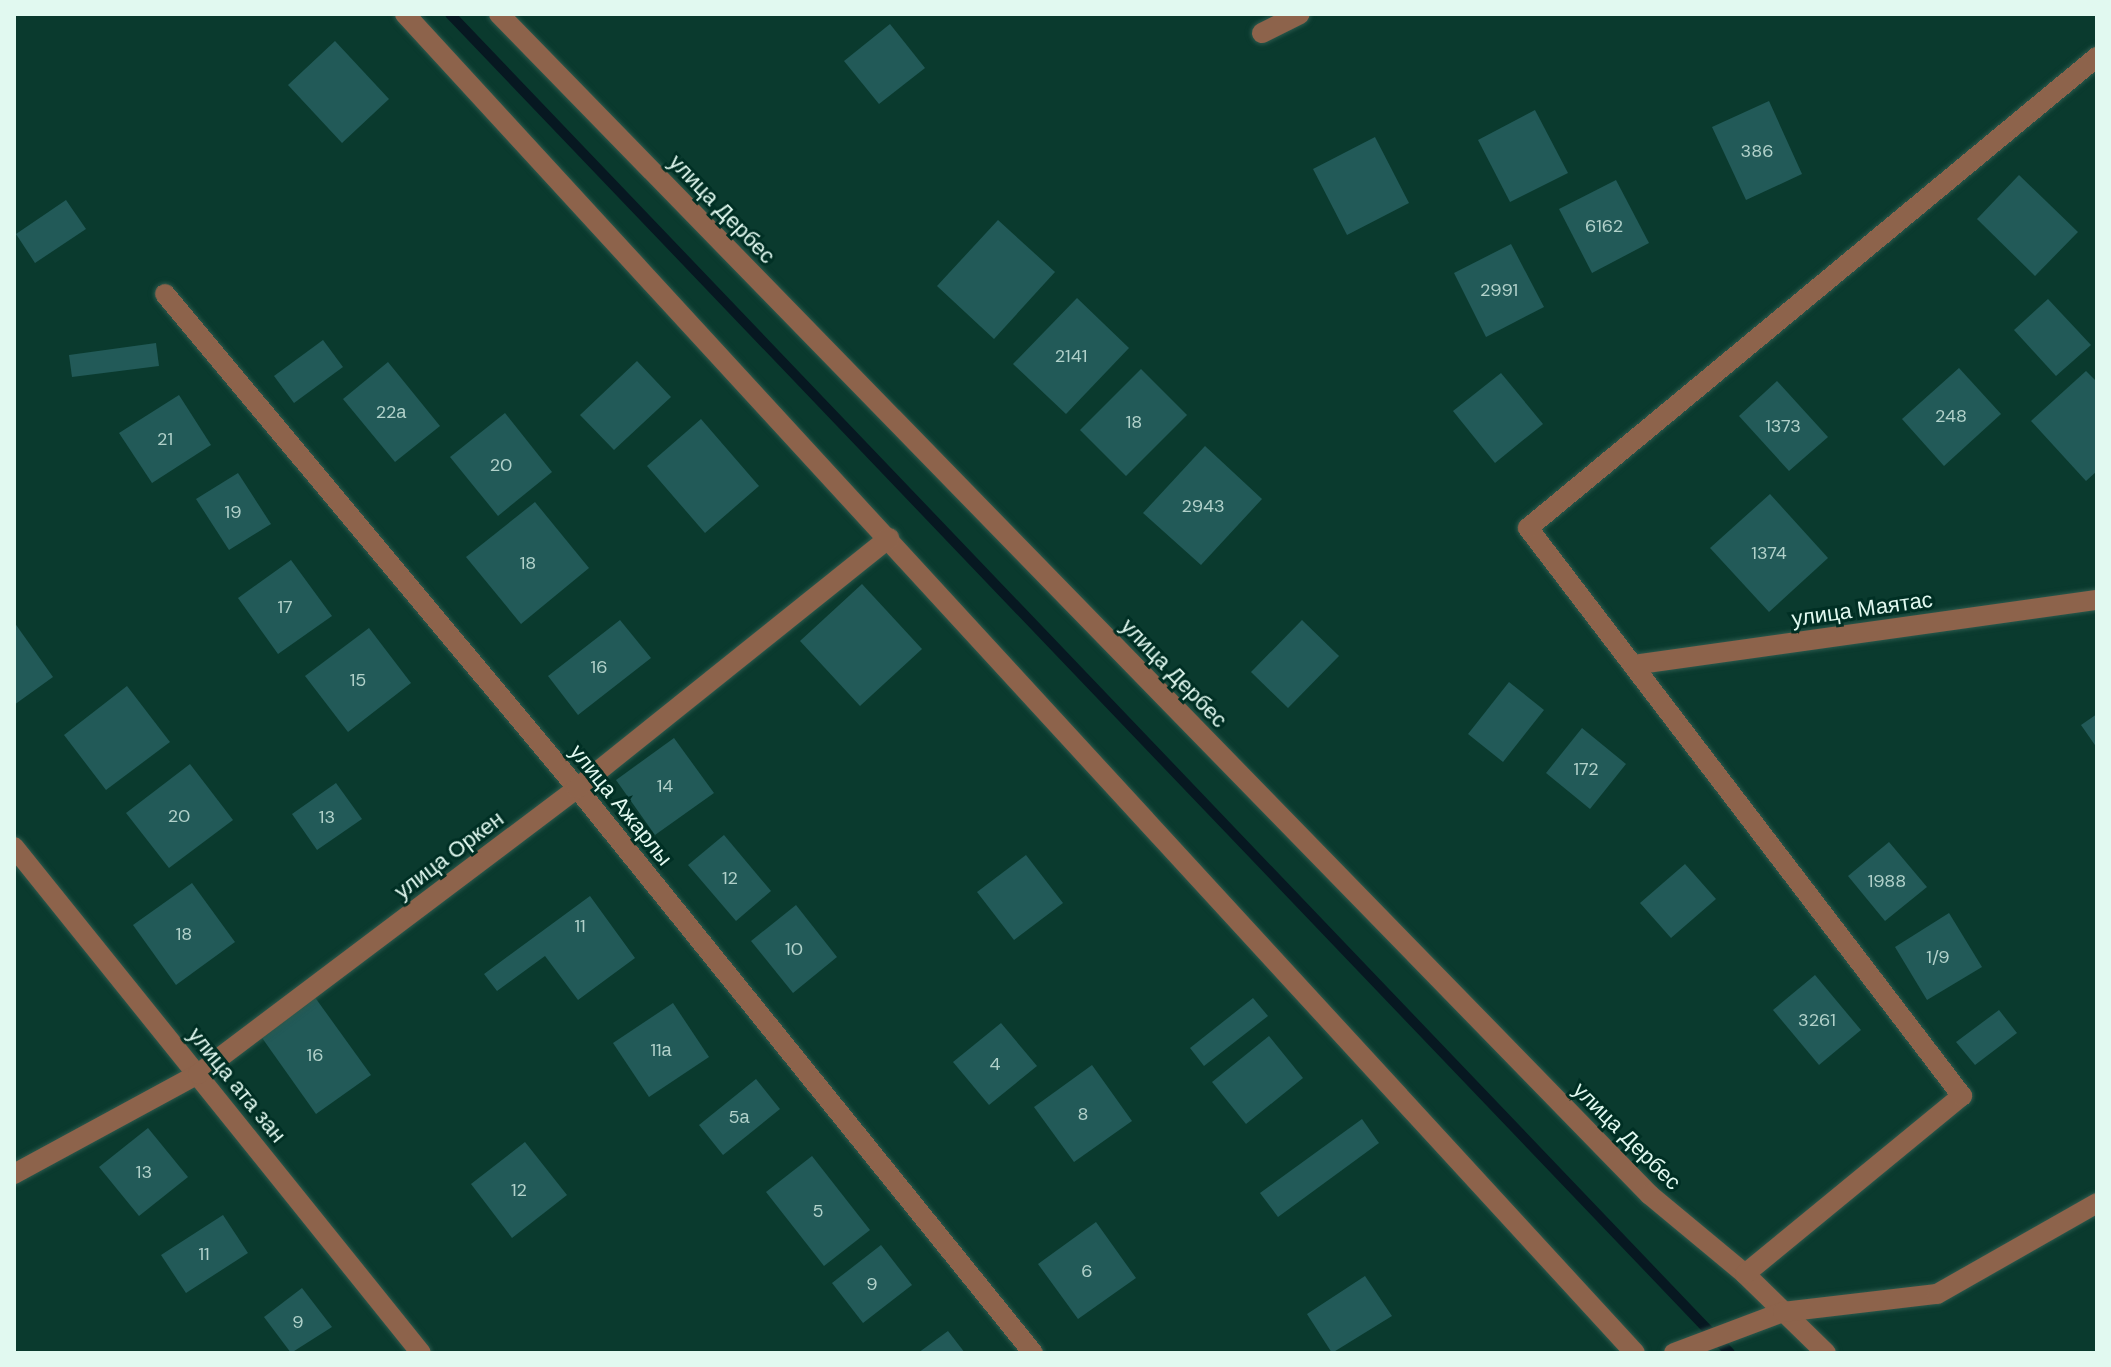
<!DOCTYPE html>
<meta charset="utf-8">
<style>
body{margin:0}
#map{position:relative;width:2111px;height:1367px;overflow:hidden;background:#0a3a2e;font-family:"DM Sans",sans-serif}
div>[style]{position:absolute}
.stream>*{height:10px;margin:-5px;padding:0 5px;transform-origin:5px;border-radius:5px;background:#071821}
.building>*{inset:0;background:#225a58}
.roads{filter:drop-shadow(0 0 2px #2c594d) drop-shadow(0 0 2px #2c594d)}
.street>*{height:20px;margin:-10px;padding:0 10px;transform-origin:10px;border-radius:10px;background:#8d634b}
span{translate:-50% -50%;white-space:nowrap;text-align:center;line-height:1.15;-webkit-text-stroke:6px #002f24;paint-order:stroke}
.number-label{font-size:18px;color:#b1d1ca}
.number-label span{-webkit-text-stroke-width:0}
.street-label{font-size:22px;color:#e1f9f0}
.frame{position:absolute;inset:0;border:16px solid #e1f9f0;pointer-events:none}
</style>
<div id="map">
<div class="stream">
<i style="left:450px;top:14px;width:1852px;rotate:46.29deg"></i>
</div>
<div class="building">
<i style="clip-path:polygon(890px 24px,925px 68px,879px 104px,844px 61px)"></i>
<i style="clip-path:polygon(335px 41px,389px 99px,342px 143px,288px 85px)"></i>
<i style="clip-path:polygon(1769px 101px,1802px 174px,1746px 200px,1712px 127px)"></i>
<i style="clip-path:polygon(1535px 110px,1568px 173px,1510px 202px,1478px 140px)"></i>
<i style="clip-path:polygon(1375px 137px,1409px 203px,1347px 235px,1313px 169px)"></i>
<i style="clip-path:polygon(2019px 175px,2078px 232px,2035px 276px,1977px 219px)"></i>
<i style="clip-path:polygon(1616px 180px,1649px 243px,1592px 273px,1559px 209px)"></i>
<i style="clip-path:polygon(66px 200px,86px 229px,35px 263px,16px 234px)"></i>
<i style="clip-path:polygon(998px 220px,1055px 272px,994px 339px,937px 286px)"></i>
<i style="clip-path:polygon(1511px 244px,1544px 307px,1486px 337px,1454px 273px)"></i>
<i style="clip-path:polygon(1077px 298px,1129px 348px,1066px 414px,1013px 364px)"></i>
<i style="clip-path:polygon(2048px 299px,2091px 345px,2056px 376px,2014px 330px)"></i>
<i style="clip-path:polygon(323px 340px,343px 367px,294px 403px,274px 376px)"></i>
<i style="clip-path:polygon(156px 343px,159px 366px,72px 377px,69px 355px)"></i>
<i style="clip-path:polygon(637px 361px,671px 397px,614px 450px,580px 415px)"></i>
<i style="clip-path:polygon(388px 362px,440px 426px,395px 462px,343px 399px)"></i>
<i style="clip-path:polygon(1959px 368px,2001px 414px,1944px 466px,1902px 419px)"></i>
<i style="clip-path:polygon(1141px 369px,1187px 415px,1126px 476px,1080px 430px)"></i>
<i style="clip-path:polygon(2086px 371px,2097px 382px,2097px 471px,2086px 481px,2031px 421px)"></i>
<i style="clip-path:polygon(1501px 373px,1543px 424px,1495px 463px,1453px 411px)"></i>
<i style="clip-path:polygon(1777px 381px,1828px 437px,1789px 471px,1739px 416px)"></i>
<i style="clip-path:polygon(179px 395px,211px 445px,152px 483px,119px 433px)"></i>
<i style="clip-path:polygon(505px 413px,552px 472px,498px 516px,450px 457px)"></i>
<i style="clip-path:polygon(701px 419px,759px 486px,705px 533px,647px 466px)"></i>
<i style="clip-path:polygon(1205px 446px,1262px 499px,1201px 565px,1143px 513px)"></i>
<i style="clip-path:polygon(238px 473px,271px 524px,229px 550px,196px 499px)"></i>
<i style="clip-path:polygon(1770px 494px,1828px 558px,1769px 612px,1710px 548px)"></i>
<i style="clip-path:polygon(535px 502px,589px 568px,521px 624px,466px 557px)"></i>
<i style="clip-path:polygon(291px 560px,332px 616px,278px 654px,238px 598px)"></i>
<i style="clip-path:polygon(862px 584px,922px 649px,860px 706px,800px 641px)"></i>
<i style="clip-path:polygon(620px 620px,651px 658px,578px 715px,548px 676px)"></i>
<i style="clip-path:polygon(1302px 620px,1339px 656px,1288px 708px,1251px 672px)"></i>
<i style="clip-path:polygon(14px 622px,53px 677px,14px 705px)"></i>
<i style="clip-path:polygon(369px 628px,411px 683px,348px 732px,305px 676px)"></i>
<i style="clip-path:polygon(1509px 682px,1544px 710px,1503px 762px,1468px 734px)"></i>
<i style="clip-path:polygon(127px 686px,170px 742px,106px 790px,64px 735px)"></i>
<i style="clip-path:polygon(2097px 714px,2097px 748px,2081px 725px)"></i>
<i style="clip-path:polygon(1582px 728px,1626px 764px,1590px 809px,1546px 773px)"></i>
<i style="clip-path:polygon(674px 738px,714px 793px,655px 835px,616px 780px)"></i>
<i style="clip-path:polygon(190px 764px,233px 820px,169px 868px,126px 813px)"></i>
<i style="clip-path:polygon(336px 783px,362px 819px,317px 850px,292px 814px)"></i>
<i style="clip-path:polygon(724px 835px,771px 891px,736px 921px,688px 865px)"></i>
<i style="clip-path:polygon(1889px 842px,1927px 887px,1885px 921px,1848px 876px)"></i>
<i style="clip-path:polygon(1026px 855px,1063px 903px,1014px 940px,977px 892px)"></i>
<i style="clip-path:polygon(1685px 864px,1716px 899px,1671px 938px,1640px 903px)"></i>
<i style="clip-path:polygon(192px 883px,235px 942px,176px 985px,133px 925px)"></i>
<i style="clip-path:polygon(590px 896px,635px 958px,578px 1000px,545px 956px,497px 991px,484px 974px)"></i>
<i style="clip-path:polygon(796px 905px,837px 957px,793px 993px,751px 941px)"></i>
<i style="clip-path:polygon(1949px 913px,1982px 967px,1927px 1000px,1895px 947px)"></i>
<i style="clip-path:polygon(1815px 975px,1861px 1030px,1819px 1065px,1773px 1010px)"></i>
<i style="clip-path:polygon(314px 996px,371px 1075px,316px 1114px,260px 1035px)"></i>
<i style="clip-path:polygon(1253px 998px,1268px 1016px,1204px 1066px,1190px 1048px)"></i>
<i style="clip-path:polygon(673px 1003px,709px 1057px,649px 1097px,613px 1043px)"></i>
<i style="clip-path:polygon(1999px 1010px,2017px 1033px,1975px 1065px,1956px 1042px)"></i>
<i style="clip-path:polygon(1001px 1023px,1037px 1066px,989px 1105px,953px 1062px)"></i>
<i style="clip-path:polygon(1269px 1036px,1303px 1078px,1246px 1124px,1212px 1082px)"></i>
<i style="clip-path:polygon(1092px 1065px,1132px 1121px,1074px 1162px,1034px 1107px)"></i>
<i style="clip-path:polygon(756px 1079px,780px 1109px,723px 1155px,699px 1125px)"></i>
<i style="clip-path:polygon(1362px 1119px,1379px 1143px,1278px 1217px,1260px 1193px)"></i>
<i style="clip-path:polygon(148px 1128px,188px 1177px,139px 1216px,99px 1167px)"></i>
<i style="clip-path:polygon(525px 1142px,567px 1195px,512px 1238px,471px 1184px)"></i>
<i style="clip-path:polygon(812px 1156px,870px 1230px,824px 1266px,766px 1192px)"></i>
<i style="clip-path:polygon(223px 1215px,248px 1253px,186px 1293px,161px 1255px)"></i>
<i style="clip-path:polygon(1096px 1222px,1136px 1278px,1078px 1319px,1038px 1264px)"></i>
<i style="clip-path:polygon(881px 1245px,912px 1285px,863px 1323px,832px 1283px)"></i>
<i style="clip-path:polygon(1365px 1276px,1392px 1316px,1332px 1353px,1307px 1314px)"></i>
<i style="clip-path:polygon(302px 1288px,332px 1327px,291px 1353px,264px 1317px)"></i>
<i style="clip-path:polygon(948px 1331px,965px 1353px,918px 1353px)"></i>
</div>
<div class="roads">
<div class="street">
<i style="left:405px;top:14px;width:1818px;rotate:47.43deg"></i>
<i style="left:499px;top:14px;width:1649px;rotate:45.74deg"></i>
<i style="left:1650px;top:1195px;width:124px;rotate:39.7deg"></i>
<i style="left:1745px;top:1274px;width:113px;rotate:44.3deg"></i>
<i style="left:1262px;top:33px;width:42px;rotate:-26.6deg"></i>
<i style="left:165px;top:294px;width:643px;rotate:50.17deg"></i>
<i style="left:577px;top:788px;width:726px;rotate:51.09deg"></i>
<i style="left:1633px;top:665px;width:469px;rotate:-8deg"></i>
<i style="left:14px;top:847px;width:649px;rotate:51.19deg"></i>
<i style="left:14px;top:1174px;width:209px;rotate:-28.5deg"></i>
<i style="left:198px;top:1074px;width:475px;rotate:-37deg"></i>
<i style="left:577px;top:788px;width:400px;rotate:-38.7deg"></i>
<i style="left:1745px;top:1274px;width:281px;rotate:-39.4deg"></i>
<i style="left:1962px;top:1096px;width:715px;rotate:-127.38deg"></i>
<i style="left:1528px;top:528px;width:739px;rotate:-39.62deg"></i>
<i style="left:1674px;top:1353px;width:116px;rotate:-20.6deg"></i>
<i style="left:1783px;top:1312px;width:155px;rotate:-6.7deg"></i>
<i style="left:1937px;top:1294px;width:184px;rotate:-29.6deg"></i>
</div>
</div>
<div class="number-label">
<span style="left:1757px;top:151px">386</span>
<span style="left:1604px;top:226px">6162</span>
<span style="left:1499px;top:290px">2991</span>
<span style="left:1071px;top:356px">2141</span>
<span style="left:391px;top:412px">22а</span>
<span style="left:1951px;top:416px">248</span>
<span style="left:1134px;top:422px">18</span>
<span style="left:1783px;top:426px">1373</span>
<span style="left:165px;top:439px">21</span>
<span style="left:501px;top:465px">20</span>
<span style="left:1203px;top:506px">2943</span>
<span style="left:233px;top:512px">19</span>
<span style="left:1769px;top:553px">1374</span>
<span style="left:528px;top:563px">18</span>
<span style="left:285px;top:607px">17</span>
<span style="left:599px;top:667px">16</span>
<span style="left:358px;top:680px">15</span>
<span style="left:1586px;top:769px">172</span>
<span style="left:665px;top:786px">14</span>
<span style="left:179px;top:816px">20</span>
<span style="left:327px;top:817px">13</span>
<span style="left:730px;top:878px">12</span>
<span style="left:1887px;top:881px">1988</span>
<span style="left:580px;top:926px">11</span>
<span style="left:184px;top:934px">18</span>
<span style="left:794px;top:949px">10</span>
<span style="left:1938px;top:957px">1/9</span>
<span style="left:1817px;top:1020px">3261</span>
<span style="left:661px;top:1050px">11а</span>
<span style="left:315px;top:1055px">16</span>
<span style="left:995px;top:1064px">4</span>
<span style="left:1083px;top:1114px">8</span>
<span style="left:739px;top:1117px">5а</span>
<span style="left:144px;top:1172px">13</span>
<span style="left:519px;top:1190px">12</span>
<span style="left:818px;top:1211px">5</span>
<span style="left:204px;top:1254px">11</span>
<span style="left:1087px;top:1271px">6</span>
<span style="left:872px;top:1284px">9</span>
<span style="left:298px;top:1322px">9</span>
</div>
<div class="street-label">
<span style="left:722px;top:209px;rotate:46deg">улица Дербес</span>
<span style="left:1862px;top:609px;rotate:-8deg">улица Маятас</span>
<span style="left:1174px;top:673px;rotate:46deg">улица Дербес</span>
<span style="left:621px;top:805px;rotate:51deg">улица Ажарлы</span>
<span style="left:449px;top:855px;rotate:-37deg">улица Оркен</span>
<span style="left:237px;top:1085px;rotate:51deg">улица ата зан</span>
<span style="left:1627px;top:1136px;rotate:45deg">улица Дербес</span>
</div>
<div class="frame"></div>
</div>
